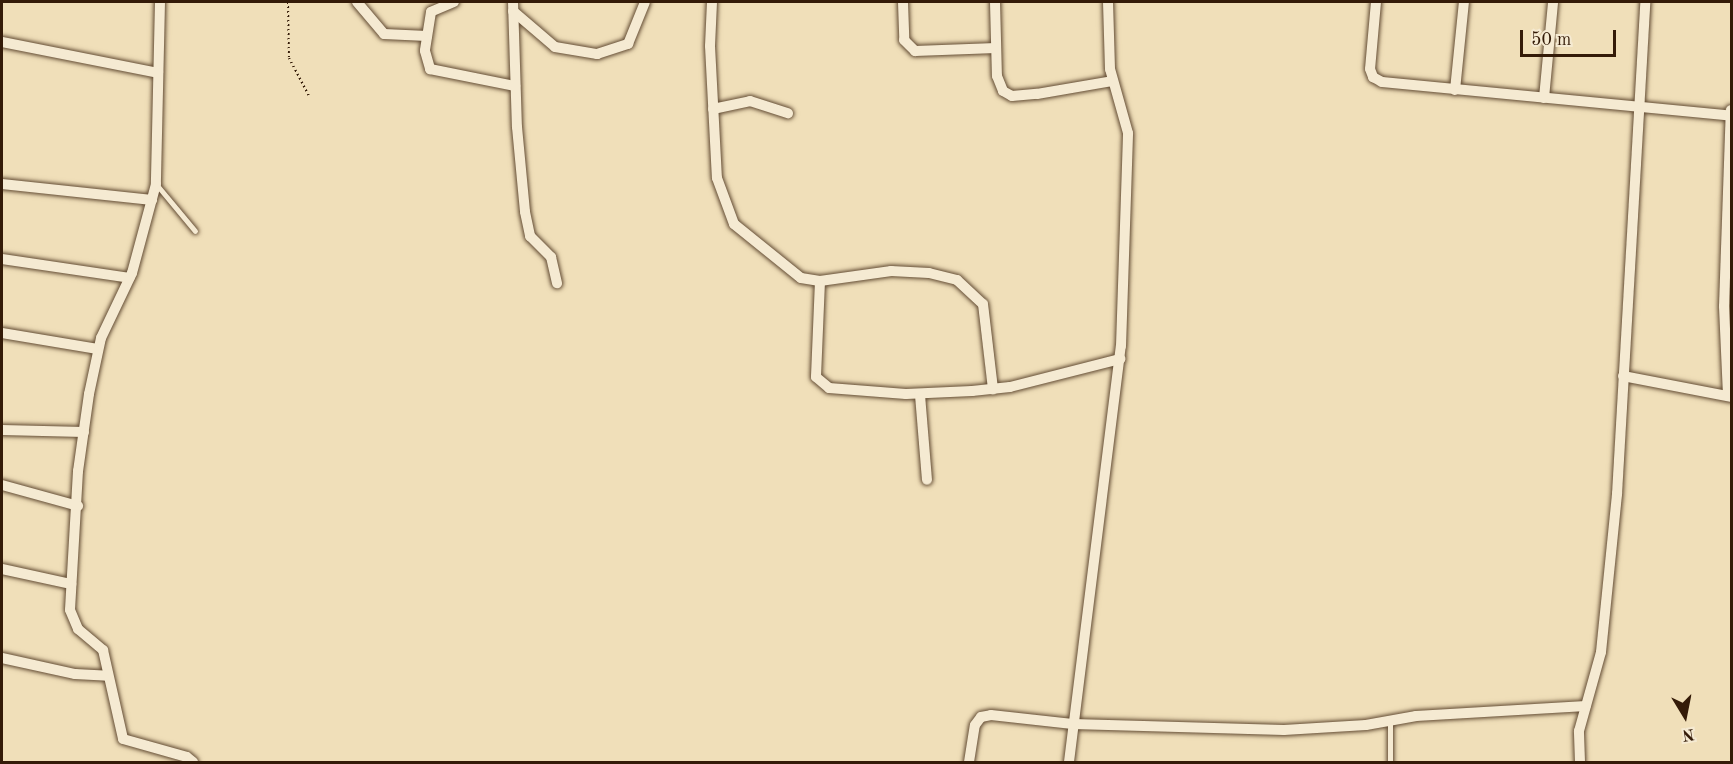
<!DOCTYPE html>
<style>
body{margin:0}
#map{position:relative;width:1733px;height:764px;overflow:hidden;background:#f0dfb9;font-family:"Old Standard TT",serif}
div>[style]{position:absolute}
.path>*{height:2px;margin-top:-1px;transform-origin:0;background:repeating-linear-gradient(90deg,#341b08 0 1.5px,transparent 0 4.5px)}
.roads{filter:drop-shadow(0 0 2px #634c34) drop-shadow(0 0 2px #634c34)}
.lane>*{height:5px;margin:-2.5px;padding:0 2.5px;transform-origin:2.5px;border-radius:2.5px;background:#f5ead2}
.street>*{height:10px;margin:-5px;padding:0 5px;transform-origin:5px;border-radius:5px;background:#f5ead2}
span{translate:-50% -50%;white-space:nowrap;text-align:center;line-height:1.15;-webkit-text-stroke:5px #f5ead2;paint-order:stroke}
.frame{position:absolute;inset:0;border:3px solid #341b08;pointer-events:none}
.north{position:absolute;left:1655px;top:686px;width:60px;height:60px;-webkit-text-stroke:4px #f5ead2;paint-order:stroke;rotate:170deg;font-size:16px;font-weight:700;line-height:24px;text-align:center;color:#341b08}
.north::after{content:'';display:block;margin:auto;width:21px;height:27px;background:#341b08;clip-path:polygon(50% 0,100% 100%,50% 72%,0 100%)}
.scale{position:absolute;left:1520px;top:30px;width:96px;height:27px;box-sizing:border-box;border:3px solid #341b08;border-top:0;padding-left:8px;font-size:18px;line-height:21px;white-space:nowrap;color:#341b08;-webkit-text-stroke:4px #f5ead2;paint-order:stroke}
</style>
<div id="map">
<div class="path">
<i style="left:288px;top:2px;width:56px;rotate:89deg"></i>
<i style="left:289px;top:58px;width:43px;rotate:62.2deg"></i>
</div>
<div class="roads">
<div class="lane">
<i style="left:156px;top:184px;width:61px;rotate:50.3deg"></i>
<i style="left:1390px;top:762px;width:41px;rotate:-90deg"></i>
</div>
<div class="street">
<i style="left:160px;top:2px;width:182px;rotate:91.3deg"></i>
<i style="left:156px;top:184px;width:92px;rotate:105.1deg"></i>
<i style="left:132px;top:273px;width:72px;rotate:115.5deg"></i>
<i style="left:101px;top:338px;width:57px;rotate:102.1deg"></i>
<i style="left:89px;top:394px;width:78px;rotate:98.1deg"></i>
<i style="left:78px;top:471px;width:139px;rotate:93.3deg"></i>
<i style="left:70px;top:610px;width:21px;rotate:67deg"></i>
<i style="left:78px;top:629px;width:33px;rotate:40deg"></i>
<i style="left:103px;top:650px;width:91px;rotate:77.3deg"></i>
<i style="left:123px;top:739px;width:66px;rotate:15.7deg"></i>
<i style="left:187px;top:757px;width:8px;rotate:40deg"></i>
<i style="left:357px;top:2px;width:42px;rotate:49.8deg"></i>
<i style="left:384px;top:34px;width:43px;rotate:2.7deg"></i>
<i style="left:454px;top:2px;width:25px;rotate:157deg"></i>
<i style="left:431px;top:12px;width:39px;rotate:99deg"></i>
<i style="left:425px;top:51px;width:19px;rotate:74deg"></i>
<i style="left:430px;top:69px;width:87px;rotate:11.3deg"></i>
<i style="left:513px;top:2px;width:125px;rotate:88.2deg"></i>
<i style="left:517px;top:127px;width:85px;rotate:84.6deg"></i>
<i style="left:525px;top:212px;width:25px;rotate:78deg"></i>
<i style="left:530px;top:236px;width:30px;rotate:45deg"></i>
<i style="left:551px;top:257px;width:27px;rotate:77deg"></i>
<i style="left:712px;top:2px;width:44px;rotate:92.6deg"></i>
<i style="left:710px;top:46px;width:132px;rotate:87deg"></i>
<i style="left:717px;top:178px;width:49px;rotate:69.7deg"></i>
<i style="left:734px;top:224px;width:86px;rotate:38.9deg"></i>
<i style="left:801px;top:278px;width:19px;rotate:9deg"></i>
<i style="left:820px;top:281px;width:72px;rotate:-8deg"></i>
<i style="left:891px;top:271px;width:38px;rotate:3deg"></i>
<i style="left:929px;top:273px;width:29px;rotate:14deg"></i>
<i style="left:957px;top:280px;width:35px;rotate:43deg"></i>
<i style="left:983px;top:304px;width:86px;rotate:83.3deg"></i>
<i style="left:903px;top:2px;width:38px;rotate:88deg"></i>
<i style="left:904px;top:40px;width:16px;rotate:45deg"></i>
<i style="left:915px;top:51px;width:81px;rotate:-2.1deg"></i>
<i style="left:995px;top:2px;width:74px;rotate:88.5deg"></i>
<i style="left:997px;top:76px;width:16px;rotate:68deg"></i>
<i style="left:1003px;top:91px;width:10px;rotate:29deg"></i>
<i style="left:1012px;top:96px;width:25px;rotate:-5deg"></i>
<i style="left:1037px;top:94px;width:76px;rotate:-9.8deg"></i>
<i style="left:1376px;top:2px;width:67px;rotate:95.1deg"></i>
<i style="left:1370px;top:69px;width:9px;rotate:69deg"></i>
<i style="left:1373px;top:77px;width:10px;rotate:29deg"></i>
<i style="left:1382px;top:82px;width:352px;rotate:5.5deg"></i>
<i style="left:513px;top:11px;width:55px;rotate:40.6deg"></i>
<i style="left:555px;top:47px;width:43px;rotate:9.5deg"></i>
<i style="left:597px;top:54px;width:33px;rotate:-18deg"></i>
<i style="left:628px;top:44px;width:45px;rotate:-68deg"></i>
<i style="left:2px;top:42px;width:159px;rotate:11.2deg"></i>
<i style="left:1455px;top:90px;width:88px;rotate:-84.2deg"></i>
<i style="left:1544px;top:98px;width:96px;rotate:-84.6deg"></i>
<i style="left:713px;top:109px;width:38px;rotate:-12deg"></i>
<i style="left:750px;top:101px;width:40px;rotate:18deg"></i>
<i style="left:2px;top:184px;width:151px;rotate:6.1deg"></i>
<i style="left:2px;top:259px;width:129px;rotate:8.4deg"></i>
<i style="left:820px;top:281px;width:96px;rotate:92.4deg"></i>
<i style="left:816px;top:377px;width:17px;rotate:40deg"></i>
<i style="left:829px;top:388px;width:77px;rotate:4.5deg"></i>
<i style="left:906px;top:394px;width:66px;rotate:-2.6deg"></i>
<i style="left:972px;top:391px;width:38px;rotate:-6deg"></i>
<i style="left:1010px;top:387px;width:114px;rotate:-14.3deg"></i>
<i style="left:2px;top:333px;width:97px;rotate:9.5deg"></i>
<i style="left:1623px;top:376px;width:111px;rotate:10.9deg"></i>
<i style="left:920px;top:395px;width:85px;rotate:85.3deg"></i>
<i style="left:1728px;top:395px;width:89px;rotate:-92.6deg"></i>
<i style="left:1724px;top:306px;width:196px;rotate:-88deg"></i>
<i style="left:2px;top:430px;width:82px;rotate:1.4deg"></i>
<i style="left:2px;top:485px;width:79px;rotate:15.4deg"></i>
<i style="left:2px;top:569px;width:71px;rotate:12.3deg"></i>
<i style="left:2px;top:658px;width:75px;rotate:12.4deg"></i>
<i style="left:75px;top:674px;width:33px;rotate:3deg"></i>
<i style="left:969px;top:762px;width:37px;rotate:-81deg"></i>
<i style="left:975px;top:725px;width:10px;rotate:-53deg"></i>
<i style="left:981px;top:717px;width:10px;rotate:-11deg"></i>
<i style="left:991px;top:715px;width:82px;rotate:6.3deg"></i>
<i style="left:1073px;top:724px;width:211px;rotate:1.6deg"></i>
<i style="left:1284px;top:730px;width:82px;rotate:-3.5deg"></i>
<i style="left:1366px;top:725px;width:51px;rotate:-10.2deg"></i>
<i style="left:1416px;top:716px;width:170px;rotate:-3.4deg"></i>
<i style="left:1069px;top:762px;width:419px;rotate:-82.9deg"></i>
<i style="left:1121px;top:346px;width:213px;rotate:-88.1deg"></i>
<i style="left:1128px;top:133px;width:66px;rotate:-105.7deg"></i>
<i style="left:1110px;top:69px;width:67px;rotate:-91.7deg"></i>
<i style="left:1580px;top:762px;width:31px;rotate:-92deg"></i>
<i style="left:1579px;top:731px;width:82px;rotate:-74.4deg"></i>
<i style="left:1601px;top:652px;width:159px;rotate:-84.2deg"></i>
<i style="left:1617px;top:494px;width:493px;rotate:-86.7deg"></i>
</div>
</div>
<div class="frame"></div>
<div class="north">N</div>
<div class="scale">50 m</div>
</div>
